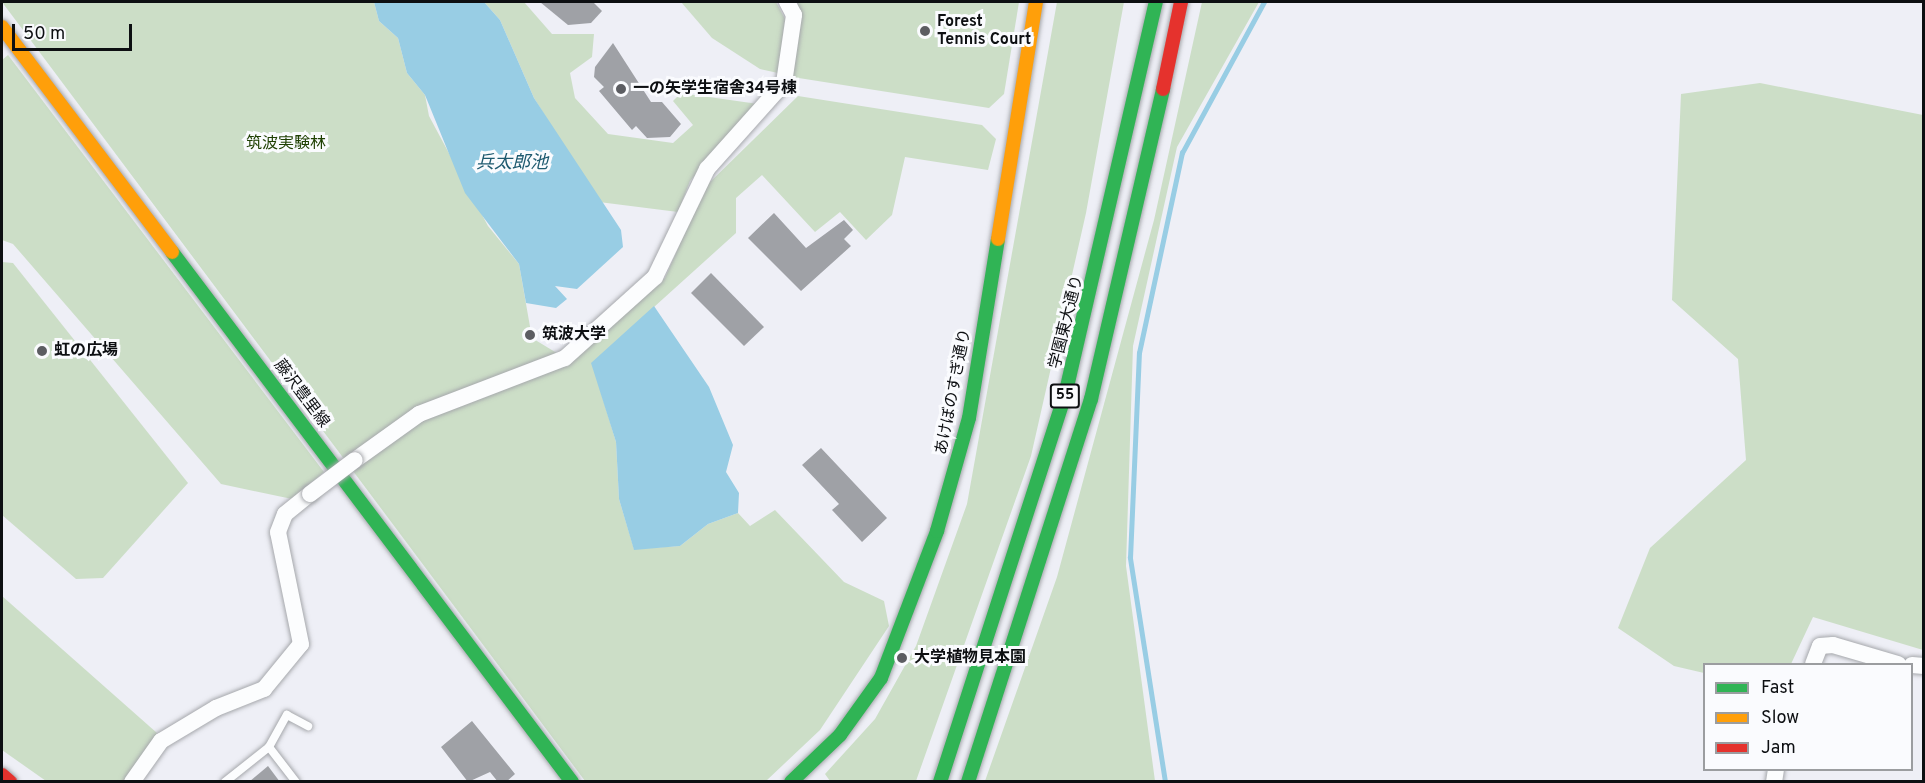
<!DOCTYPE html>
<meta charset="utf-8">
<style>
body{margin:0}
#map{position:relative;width:1925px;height:783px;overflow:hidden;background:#eeeff6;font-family:Overpass,"Noto Sans JP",sans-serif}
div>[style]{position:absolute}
.green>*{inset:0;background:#ccdec7}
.water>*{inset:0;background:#98cde4}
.stream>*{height:4.5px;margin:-2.25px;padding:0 2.25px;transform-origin:2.25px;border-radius:2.25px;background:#98cde4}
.building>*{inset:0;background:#9fa1a6}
.roads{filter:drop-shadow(0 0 2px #a6a8ac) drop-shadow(0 0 2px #a6a8ac)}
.lane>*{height:8px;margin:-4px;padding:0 4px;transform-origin:4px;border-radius:4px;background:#fcfdfe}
.street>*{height:16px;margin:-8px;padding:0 8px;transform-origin:8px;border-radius:8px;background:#fcfdfe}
.fast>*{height:14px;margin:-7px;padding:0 7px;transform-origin:7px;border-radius:7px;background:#30b455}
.slow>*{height:14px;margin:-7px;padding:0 7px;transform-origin:7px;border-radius:7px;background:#ff9f0a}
.jam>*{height:14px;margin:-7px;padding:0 7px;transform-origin:7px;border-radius:7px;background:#e5322d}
.bridges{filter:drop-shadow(0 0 2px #a6a8ac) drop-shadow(0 0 2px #a6a8ac)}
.street-bridge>*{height:16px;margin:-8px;padding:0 8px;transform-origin:8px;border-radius:8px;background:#fcfdfe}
.dots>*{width:16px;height:16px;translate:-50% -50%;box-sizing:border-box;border:3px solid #fafbfe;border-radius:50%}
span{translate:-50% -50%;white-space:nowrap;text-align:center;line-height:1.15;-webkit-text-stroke:6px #fafbfe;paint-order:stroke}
.shield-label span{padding:2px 4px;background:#fafbfe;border:2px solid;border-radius:4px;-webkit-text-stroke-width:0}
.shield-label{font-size:15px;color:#0d0f12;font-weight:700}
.poi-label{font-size:16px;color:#0d0f12;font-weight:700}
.left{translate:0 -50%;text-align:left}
.park-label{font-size:16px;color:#1f4003}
.street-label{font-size:16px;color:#0d0f12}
.water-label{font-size:18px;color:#1d596f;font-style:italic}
.frame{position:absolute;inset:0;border:3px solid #0d0f12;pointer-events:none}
.legend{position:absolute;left:1703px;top:663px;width:210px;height:108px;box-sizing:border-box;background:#fafbfe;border:2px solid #9b9da0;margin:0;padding:8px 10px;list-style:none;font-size:18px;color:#0d0f12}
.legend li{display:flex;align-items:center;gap:12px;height:30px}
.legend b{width:30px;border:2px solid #9b9da0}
.scale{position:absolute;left:12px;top:24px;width:120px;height:27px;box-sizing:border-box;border:3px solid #0d0f12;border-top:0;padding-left:8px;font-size:18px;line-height:21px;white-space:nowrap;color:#0d0f12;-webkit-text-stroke:4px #fafbfe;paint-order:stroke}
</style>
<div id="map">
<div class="green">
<i style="clip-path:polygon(2px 2px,374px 2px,379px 21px,398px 38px,407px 73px,425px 95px,429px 116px,488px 226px,519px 264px,532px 338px,565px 358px,576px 356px,665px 278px,705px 187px,798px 96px,982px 125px,996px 139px,988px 170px,905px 157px,892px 215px,866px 240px,840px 212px,815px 232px,762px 175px,736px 198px,736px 233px,592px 363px,616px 442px,619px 499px,634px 549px,680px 546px,708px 524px,738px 513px,750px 526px,775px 510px,844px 582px,884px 601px,889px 626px,820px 730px,766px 781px,585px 781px)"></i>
<i style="clip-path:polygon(484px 2px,524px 2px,552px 34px,594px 34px,592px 57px,570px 73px,575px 98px,608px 134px,673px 143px,693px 125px,673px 101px,681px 93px,758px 104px,690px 181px,678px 212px,599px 202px,534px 98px,500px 20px)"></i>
<i style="clip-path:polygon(681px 2px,776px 2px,785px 19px,778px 73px,760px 69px,712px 38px)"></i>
<i style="clip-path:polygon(798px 2px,1019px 2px,1004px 94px,989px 108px,786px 76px)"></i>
<i style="clip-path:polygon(1057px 2px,1124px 2px,1086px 213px,1031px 456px,916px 781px,830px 781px,825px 774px,875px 719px,916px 646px,967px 504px)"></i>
<i style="clip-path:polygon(1202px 2px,1259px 2px,1177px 147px,1133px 346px,1126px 566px,1155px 781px,985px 781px,1057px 577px,1154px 220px)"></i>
<i style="clip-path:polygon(8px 55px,324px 472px,292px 499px,221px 484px,13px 244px,2px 240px,2px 60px)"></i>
<i style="clip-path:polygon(1760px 83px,1923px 115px,1923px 650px,1813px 617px,1791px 664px,1704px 664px,1704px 673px,1674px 666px,1618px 628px,1650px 548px,1746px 460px,1738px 359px,1672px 300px,1681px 94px)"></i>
<i style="clip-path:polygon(2px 262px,13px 263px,188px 483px,103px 578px,76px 579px,2px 515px)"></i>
<i style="clip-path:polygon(2px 596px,157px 733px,128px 781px,46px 781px,2px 750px)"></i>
</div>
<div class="water">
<i style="clip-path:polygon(374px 2px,484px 2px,500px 20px,534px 98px,621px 230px,623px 247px,577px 289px,555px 286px,567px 299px,556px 308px,526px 303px,519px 264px,465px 193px,425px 95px,407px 73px,398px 38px,379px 21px)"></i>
<i style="clip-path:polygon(654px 306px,709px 387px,733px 445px,726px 472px,739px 493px,738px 513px,708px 524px,680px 546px,634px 550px,619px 499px,616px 442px,591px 363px)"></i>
</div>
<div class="stream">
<i style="left:1165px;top:782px;width:227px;rotate:-98.9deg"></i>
<i style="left:1130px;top:558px;width:205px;rotate:-87.5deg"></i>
<i style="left:1139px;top:353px;width:205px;rotate:-77.9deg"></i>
<i style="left:1182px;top:153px;width:172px;rotate:-61.5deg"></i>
</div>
<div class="building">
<i style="clip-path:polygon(540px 2px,593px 2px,602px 11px,591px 23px,568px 25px)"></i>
<i style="clip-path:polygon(613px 43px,651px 102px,662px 102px,681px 124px,670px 137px,647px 138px,636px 126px,632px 130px,599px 91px,604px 87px,594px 77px,595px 67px)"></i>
<i style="clip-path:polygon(774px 213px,806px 248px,844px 220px,853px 230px,844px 239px,851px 246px,801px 291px,748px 238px)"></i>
<i style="clip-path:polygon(711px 273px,764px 327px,744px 346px,691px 293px)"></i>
<i style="clip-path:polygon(821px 448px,887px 518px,862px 542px,832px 510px,839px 504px,802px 465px)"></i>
<i style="clip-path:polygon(472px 721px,515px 774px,506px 782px,498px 782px,490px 772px,468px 782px,441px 747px)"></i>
<i style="clip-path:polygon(268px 766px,280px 782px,249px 782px)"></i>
</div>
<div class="roads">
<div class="lane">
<i style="left:269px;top:747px;width:44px;rotate:52.4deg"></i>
<i style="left:225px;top:782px;width:56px;rotate:-38.5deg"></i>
<i style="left:269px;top:747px;width:37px;rotate:-61deg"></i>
<i style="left:287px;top:715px;width:24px;rotate:28deg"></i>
</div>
<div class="street">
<i style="left:355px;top:460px;width:79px;rotate:-35.7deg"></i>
<i style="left:419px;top:414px;width:156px;rotate:-21deg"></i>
<i style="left:565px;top:358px;width:121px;rotate:-42deg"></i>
<i style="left:655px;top:277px;width:120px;rotate:-64.3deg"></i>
<i style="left:707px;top:169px;width:115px;rotate:-48.2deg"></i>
<i style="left:784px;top:83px;width:69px;rotate:-81.6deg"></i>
<i style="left:794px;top:15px;width:15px;rotate:-118deg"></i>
<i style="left:1813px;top:664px;width:19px;rotate:-69deg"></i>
<i style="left:1820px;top:646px;width:13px;rotate:-4deg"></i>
<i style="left:1833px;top:645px;width:68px;rotate:16.3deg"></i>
<i style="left:1912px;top:665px;width:12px;rotate:5deg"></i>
<i style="left:132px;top:782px;width:50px;rotate:-54.7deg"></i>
<i style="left:161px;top:741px;width:64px;rotate:-31deg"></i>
<i style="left:216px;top:708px;width:52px;rotate:-21.6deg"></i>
<i style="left:264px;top:689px;width:58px;rotate:-50.6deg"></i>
<i style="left:301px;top:644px;width:114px;rotate:-101.6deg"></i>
<i style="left:278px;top:532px;width:19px;rotate:-69deg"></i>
<i style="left:285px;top:514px;width:32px;rotate:-39deg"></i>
<i style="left:1774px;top:782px;width:12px;rotate:-81deg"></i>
</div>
<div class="fast">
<i style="left:172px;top:252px;width:664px;rotate:52.96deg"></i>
<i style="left:791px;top:782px;width:68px;rotate:-43.8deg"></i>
<i style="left:840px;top:735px;width:70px;rotate:-54.3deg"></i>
<i style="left:881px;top:678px;width:157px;rotate:-69.1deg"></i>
<i style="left:937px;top:531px;width:117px;rotate:-74.2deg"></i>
<i style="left:969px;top:418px;width:181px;rotate:-80.8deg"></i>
<i style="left:940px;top:782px;width:411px;rotate:-72.1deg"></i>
<i style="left:1066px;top:391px;width:399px;rotate:-77deg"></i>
<i style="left:968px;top:782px;width:402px;rotate:-72.2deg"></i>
<i style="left:1091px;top:399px;width:318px;rotate:-76.9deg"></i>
</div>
<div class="slow">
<i style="left:2px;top:27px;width:282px;rotate:52.9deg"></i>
<i style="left:998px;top:239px;width:240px;rotate:-80.9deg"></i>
</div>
<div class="jam">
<i style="left:1163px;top:89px;width:89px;rotate:-78.3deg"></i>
<i style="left:2px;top:775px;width:11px;rotate:41deg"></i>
</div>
</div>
<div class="bridges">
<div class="street-bridge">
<i style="left:310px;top:494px;width:56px;rotate:-37.1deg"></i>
</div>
</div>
<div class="dots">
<i style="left:925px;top:31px;background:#5c5d62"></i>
<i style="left:621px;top:89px;background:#5c5d62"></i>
<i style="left:530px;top:335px;background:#5c5d62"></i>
<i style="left:42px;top:351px;background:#5c5d62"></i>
<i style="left:902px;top:658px;background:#5c5d62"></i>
</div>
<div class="shield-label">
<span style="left:1065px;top:396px">55</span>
</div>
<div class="poi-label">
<span class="left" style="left:937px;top:31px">Forest<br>Tennis Court</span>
<span class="left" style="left:633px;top:89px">一の矢学生宿舎34号棟</span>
<span class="left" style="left:542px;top:335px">筑波大学</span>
<span class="left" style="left:54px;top:351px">虹の広場</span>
<span class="left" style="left:914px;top:658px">大学植物見本園</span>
</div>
<div class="park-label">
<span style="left:286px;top:144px">筑波実験林</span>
</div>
<div class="street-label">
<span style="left:1067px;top:322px;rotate:-76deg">学園東大通り</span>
<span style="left:954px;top:392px;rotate:-79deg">あけぼのすぎ通り</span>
<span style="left:301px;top:394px;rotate:53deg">藤沢豊里線</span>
</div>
<div class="water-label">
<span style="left:512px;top:164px">兵太郎池</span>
</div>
<div class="frame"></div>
<ul class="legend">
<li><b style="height:8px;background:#30b455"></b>Fast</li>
<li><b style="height:8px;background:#ff9f0a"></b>Slow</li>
<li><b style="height:8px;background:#e5322d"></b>Jam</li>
</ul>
<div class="scale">50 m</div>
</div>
